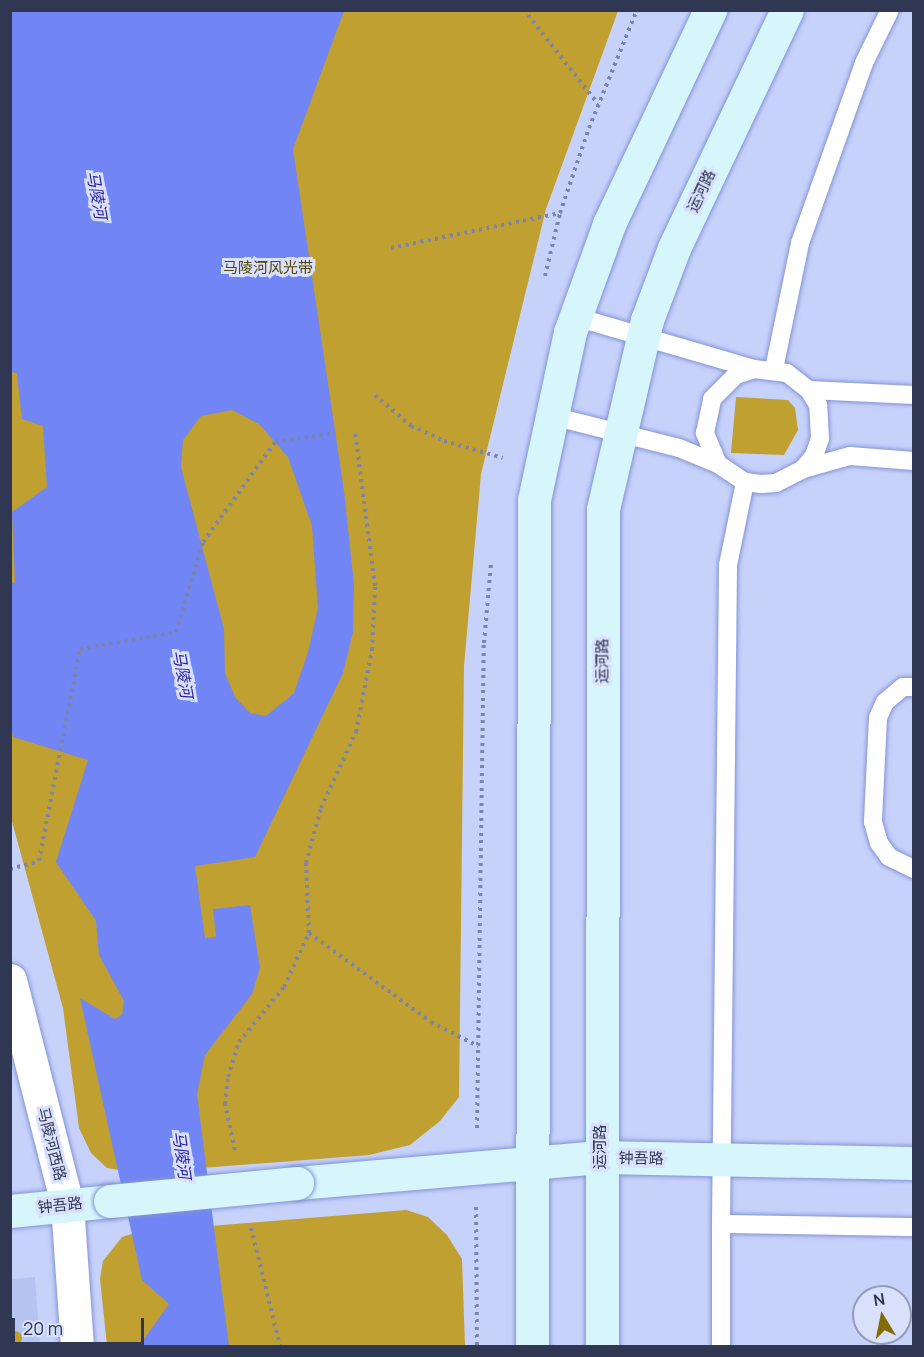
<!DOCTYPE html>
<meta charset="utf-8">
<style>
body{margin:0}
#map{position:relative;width:924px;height:1357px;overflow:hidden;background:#c7d2fb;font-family:Manrope,"Noto Sans SC",sans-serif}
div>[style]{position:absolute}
.built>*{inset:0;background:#b7c3f0}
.green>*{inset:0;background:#bfa031}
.round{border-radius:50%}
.water>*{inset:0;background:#7185f4}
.path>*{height:4px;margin-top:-2px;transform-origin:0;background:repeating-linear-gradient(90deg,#7c85a7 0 3px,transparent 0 7.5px)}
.roads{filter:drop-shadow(0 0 2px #8494d5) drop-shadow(0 0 2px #8494d5)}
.lane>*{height:18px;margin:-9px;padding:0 9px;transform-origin:9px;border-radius:9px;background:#fff}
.street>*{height:33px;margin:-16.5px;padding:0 16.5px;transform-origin:16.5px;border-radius:16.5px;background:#fff}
.secondary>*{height:33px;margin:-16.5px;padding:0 16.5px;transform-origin:16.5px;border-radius:16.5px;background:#d7f6fc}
.bridges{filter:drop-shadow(0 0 2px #8494d5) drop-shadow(0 0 2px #8494d5)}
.secondary-bridge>*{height:33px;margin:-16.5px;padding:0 16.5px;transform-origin:16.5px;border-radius:16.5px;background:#d7f6fc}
span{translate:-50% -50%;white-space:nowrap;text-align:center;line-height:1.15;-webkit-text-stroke:6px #d8e0fc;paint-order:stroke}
.street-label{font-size:15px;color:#303752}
.park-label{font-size:15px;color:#544404}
.water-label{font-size:16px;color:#251c9e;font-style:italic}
.frame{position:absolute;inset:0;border:12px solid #303752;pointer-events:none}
.north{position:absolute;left:852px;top:1285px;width:60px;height:60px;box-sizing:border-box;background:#d8e0fc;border:2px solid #959cb8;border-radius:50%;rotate:350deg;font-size:16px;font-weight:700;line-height:24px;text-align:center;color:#303752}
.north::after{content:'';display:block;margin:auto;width:21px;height:27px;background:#836b05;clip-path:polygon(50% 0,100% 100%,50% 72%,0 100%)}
.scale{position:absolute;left:12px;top:1318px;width:132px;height:27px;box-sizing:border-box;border:3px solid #303752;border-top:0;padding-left:8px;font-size:18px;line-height:21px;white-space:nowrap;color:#303752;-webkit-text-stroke:4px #d8e0fc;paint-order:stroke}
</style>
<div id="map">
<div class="built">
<i style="clip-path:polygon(35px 1277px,40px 1346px,11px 1346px,11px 1279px)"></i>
</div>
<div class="green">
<i style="clip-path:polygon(10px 11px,618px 11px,546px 209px,481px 474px,464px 666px,459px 1097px,440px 1121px,410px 1145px,369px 1155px,138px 1173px,107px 1168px,91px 1153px,79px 1128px,63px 1008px,11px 818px)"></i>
<i style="clip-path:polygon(736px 397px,788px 400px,795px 408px,798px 430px,784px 455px,731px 453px)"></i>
<i style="clip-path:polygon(406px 1210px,428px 1217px,447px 1235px,462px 1259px,465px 1346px,107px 1346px,100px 1279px,103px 1261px,122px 1237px,138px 1232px)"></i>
<i class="round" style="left:8px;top:1331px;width:14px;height:14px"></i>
</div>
<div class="water">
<i style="clip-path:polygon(evenodd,11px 11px,344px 11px,293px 149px,344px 491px,354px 584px,353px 632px,343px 673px,255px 857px,195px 866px,205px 938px,216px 937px,213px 909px,250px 905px,260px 968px,252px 994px,205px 1055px,197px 1094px,229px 1346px,139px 1346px,169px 1304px,142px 1280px,80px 998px,115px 1019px,122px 1015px,124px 1001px,99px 955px,96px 921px,56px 862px,88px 760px,13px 737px,11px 725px,10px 584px,15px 582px,12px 512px,47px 487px,43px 426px,22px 419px,17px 374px,11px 371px,11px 11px,232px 410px,259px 424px,288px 457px,312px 526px,318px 608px,308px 652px,294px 693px,266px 716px,250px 713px,235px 697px,225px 673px,224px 629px,181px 467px,183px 440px,201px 416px,232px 410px)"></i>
</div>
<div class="path">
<i style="left:528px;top:15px;width:113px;rotate:51.8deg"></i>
<i style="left:391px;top:248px;width:173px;rotate:-11.7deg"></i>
<i style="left:545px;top:276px;width:65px;rotate:-76.6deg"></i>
<i style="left:560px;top:213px;width:90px;rotate:-71.2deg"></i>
<i style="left:589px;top:128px;width:127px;rotate:-67.9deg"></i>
<i style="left:375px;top:395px;width:48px;rotate:40.7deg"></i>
<i style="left:411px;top:426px;width:36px;rotate:24deg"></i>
<i style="left:444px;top:441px;width:61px;rotate:16.1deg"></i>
<i style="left:10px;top:869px;width:30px;rotate:-15deg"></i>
<i style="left:39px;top:861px;width:216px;rotate:-79.1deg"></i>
<i style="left:80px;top:649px;width:97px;rotate:-10deg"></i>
<i style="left:176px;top:632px;width:94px;rotate:-73.3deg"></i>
<i style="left:203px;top:542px;width:123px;rotate:-54.2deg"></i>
<i style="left:275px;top:442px;width:61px;rotate:-8.5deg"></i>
<i style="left:309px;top:933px;width:151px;rotate:36.1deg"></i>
<i style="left:431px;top:1022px;width:53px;rotate:27.1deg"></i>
<i style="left:477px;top:1128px;width:485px;rotate:-89.2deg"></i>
<i style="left:484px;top:643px;width:80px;rotate:-85deg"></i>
<i style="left:235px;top:1150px;width:47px;rotate:-102.3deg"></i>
<i style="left:225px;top:1104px;width:27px;rotate:-84deg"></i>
<i style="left:228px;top:1077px;width:37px;rotate:-73deg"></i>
<i style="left:239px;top:1042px;width:71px;rotate:-50.7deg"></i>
<i style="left:284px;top:987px;width:60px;rotate:-65.2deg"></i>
<i style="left:309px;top:933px;width:70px;rotate:-92.5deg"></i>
<i style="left:306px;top:863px;width:57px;rotate:-74.7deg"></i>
<i style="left:321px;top:808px;width:84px;rotate:-65.3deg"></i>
<i style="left:356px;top:732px;width:84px;rotate:-79deg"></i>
<i style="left:372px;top:650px;width:64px;rotate:-87.3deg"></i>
<i style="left:375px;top:586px;width:155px;rotate:-97.4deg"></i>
<i style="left:476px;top:1207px;width:139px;rotate:89.6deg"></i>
<i style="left:251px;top:1228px;width:122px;rotate:76.2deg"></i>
</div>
<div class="roads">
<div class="lane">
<i style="left:576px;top:317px;width:185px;rotate:16.3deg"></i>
<i style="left:754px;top:369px;width:33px;rotate:7deg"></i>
<i style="left:787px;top:373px;width:28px;rotate:38deg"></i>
<i style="left:809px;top:390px;width:105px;rotate:2.7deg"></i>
<i style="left:774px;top:369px;width:129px;rotate:-78.3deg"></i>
<i style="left:800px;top:243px;width:191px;rotate:-70.4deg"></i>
<i style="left:864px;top:63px;width:59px;rotate:-63.9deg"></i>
<i style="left:552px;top:416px;width:131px;rotate:14.1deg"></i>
<i style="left:679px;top:448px;width:42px;rotate:22.3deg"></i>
<i style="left:718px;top:464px;width:32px;rotate:34deg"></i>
<i style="left:745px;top:482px;width:16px;rotate:7deg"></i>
<i style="left:761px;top:484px;width:15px;rotate:-4deg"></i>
<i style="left:776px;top:483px;width:30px;rotate:-27deg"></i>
<i style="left:803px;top:469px;width:49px;rotate:-15.5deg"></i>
<i style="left:850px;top:456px;width:64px;rotate:4.5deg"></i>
<i style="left:718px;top:464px;width:34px;rotate:-113deg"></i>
<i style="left:705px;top:433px;width:35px;rotate:-78deg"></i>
<i style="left:712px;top:399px;width:34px;rotate:-45deg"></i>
<i style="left:736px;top:375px;width:19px;rotate:-18deg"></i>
<i style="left:803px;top:469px;width:17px;rotate:-50deg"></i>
<i style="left:814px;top:456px;width:18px;rotate:-71deg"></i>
<i style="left:820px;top:439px;width:34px;rotate:-93deg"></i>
<i style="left:818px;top:405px;width:17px;rotate:-121deg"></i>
<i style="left:914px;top:687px;width:11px;rotate:180deg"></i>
<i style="left:903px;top:687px;width:23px;rotate:140deg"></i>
<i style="left:885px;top:702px;width:17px;rotate:114deg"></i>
<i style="left:878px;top:718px;width:104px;rotate:92.8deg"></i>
<i style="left:873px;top:822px;width:22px;rotate:74deg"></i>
<i style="left:879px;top:843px;width:17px;rotate:54deg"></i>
<i style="left:889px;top:857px;width:28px;rotate:26deg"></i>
<i style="left:721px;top:1224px;width:659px;rotate:-89.39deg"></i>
<i style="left:728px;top:565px;width:85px;rotate:-78.4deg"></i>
<i style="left:721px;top:1346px;width:122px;rotate:-90deg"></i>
<i style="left:721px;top:1224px;width:193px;rotate:0.9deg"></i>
</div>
<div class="street">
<i style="left:10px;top:980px;width:231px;rotate:75.7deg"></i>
<i style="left:67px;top:1204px;width:142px;rotate:86deg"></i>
</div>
<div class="secondary">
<i style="left:297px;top:1183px;width:304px;rotate:-4.9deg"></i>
<i style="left:600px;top:1157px;width:314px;rotate:1.1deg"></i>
<i style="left:10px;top:1211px;width:100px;rotate:-5.7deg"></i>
<i style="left:532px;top:1346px;width:846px;rotate:-89.86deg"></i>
<i style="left:534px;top:500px;width:172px;rotate:-77.9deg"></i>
<i style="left:570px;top:332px;width:115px;rotate:-70.1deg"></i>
<i style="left:609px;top:224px;width:237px;rotate:-64.7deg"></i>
<i style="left:602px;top:1346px;width:837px;rotate:-89.93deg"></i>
<i style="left:603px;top:509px;width:194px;rotate:-76.9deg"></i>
<i style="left:647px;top:320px;width:77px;rotate:-69.4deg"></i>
<i style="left:674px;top:248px;width:263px;rotate:-64.6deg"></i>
</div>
</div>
<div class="bridges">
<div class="secondary-bridge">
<i style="left:110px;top:1201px;width:188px;rotate:-5.5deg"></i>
</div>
</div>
<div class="street-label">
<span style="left:701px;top:191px;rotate:-65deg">运河路</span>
<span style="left:602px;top:661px;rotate:-90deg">运河路</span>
<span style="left:52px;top:1144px;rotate:76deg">马陵河西路</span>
<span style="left:600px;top:1147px;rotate:-90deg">运河路</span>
<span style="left:641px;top:1158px;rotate:1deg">钟吾路</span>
<span style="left:60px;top:1205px;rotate:-6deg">钟吾路</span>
</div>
<div class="park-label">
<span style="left:268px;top:268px">马陵河风光带</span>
</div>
<div class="water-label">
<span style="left:97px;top:195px;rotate:80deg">马陵河</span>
<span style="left:183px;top:674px;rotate:80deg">马陵河</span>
<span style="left:182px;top:1155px;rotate:82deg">马陵河</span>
</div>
<div class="frame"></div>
<div class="north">N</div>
<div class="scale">20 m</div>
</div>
